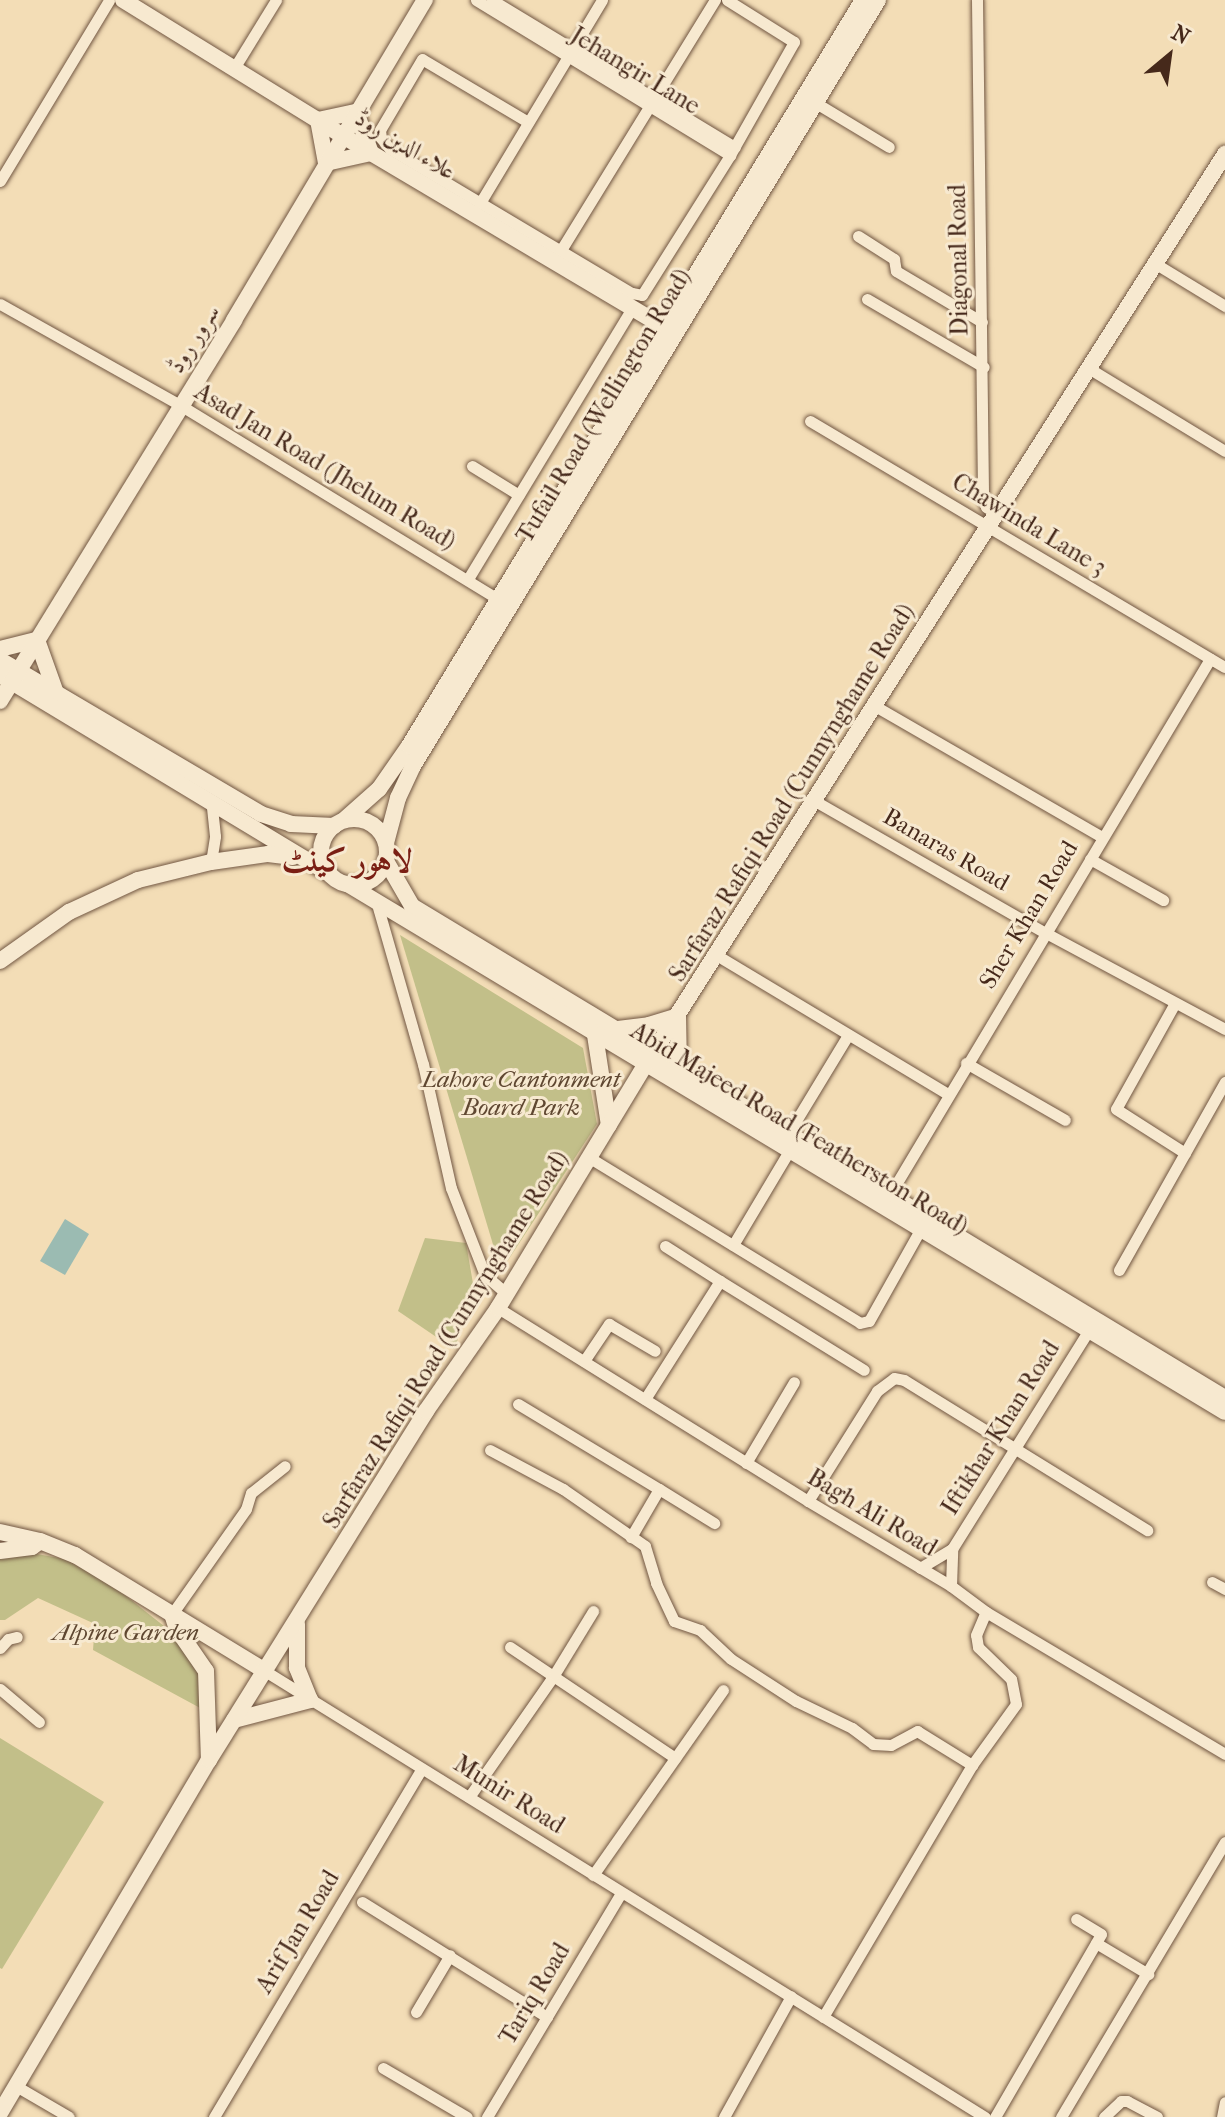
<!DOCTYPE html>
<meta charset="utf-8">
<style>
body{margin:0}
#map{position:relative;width:1225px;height:2117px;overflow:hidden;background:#f3ddb6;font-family:"IM FELL French Canon",Amiri,serif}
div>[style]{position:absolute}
.green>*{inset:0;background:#c2bf89}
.water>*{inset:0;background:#9bbbb2}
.roads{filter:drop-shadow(0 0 2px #715642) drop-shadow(0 0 2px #715642)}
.street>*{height:11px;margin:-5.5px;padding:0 5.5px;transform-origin:5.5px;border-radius:5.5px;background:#f7e9d0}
.secondary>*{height:16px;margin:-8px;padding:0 8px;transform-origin:8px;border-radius:8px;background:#f7e9d0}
.secondary>.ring{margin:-8px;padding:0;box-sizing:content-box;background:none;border:16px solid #f7e9d0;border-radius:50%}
span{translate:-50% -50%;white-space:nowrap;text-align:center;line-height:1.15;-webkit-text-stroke:6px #f7e9d0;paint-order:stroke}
.street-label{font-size:24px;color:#46291b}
.park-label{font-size:24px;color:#5f4731;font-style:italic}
.district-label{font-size:32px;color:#7a1f14;font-weight:700}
.north{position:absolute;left:1129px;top:16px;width:80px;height:80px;-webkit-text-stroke:6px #f7e9d0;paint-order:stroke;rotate:29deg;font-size:22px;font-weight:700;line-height:32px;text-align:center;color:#46291b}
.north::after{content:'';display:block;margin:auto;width:28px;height:36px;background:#46291b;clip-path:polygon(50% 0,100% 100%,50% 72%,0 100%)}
</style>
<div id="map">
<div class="green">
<i style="clip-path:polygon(400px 935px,583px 1048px,597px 1124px,501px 1271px)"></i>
<i style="clip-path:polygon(425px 1238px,466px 1243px,475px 1295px,454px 1349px,398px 1311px)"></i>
<i style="clip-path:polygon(31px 1553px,65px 1559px,112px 1585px,169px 1630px,198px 1664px,202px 1709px,93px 1650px,95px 1624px,38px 1598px,5px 1620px,0 1620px,0 1559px)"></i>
<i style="clip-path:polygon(0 1738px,104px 1802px,2px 1969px,0 1968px)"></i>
</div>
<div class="water">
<i style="clip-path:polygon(65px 1219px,89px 1234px,65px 1275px,40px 1261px)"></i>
</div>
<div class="roads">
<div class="street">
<i style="left:476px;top:0;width:298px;rotate:31.4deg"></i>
<i style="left:492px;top:0;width:284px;rotate:31.2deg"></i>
<i style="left:977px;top:0;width:497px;rotate:89.3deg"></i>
<i style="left:983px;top:497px;width:10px;rotate:73deg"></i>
<i style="left:986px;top:507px;width:12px;rotate:31deg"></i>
<i style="left:233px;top:70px;width:82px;rotate:-58.4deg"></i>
<i style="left:816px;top:103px;width:85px;rotate:31.1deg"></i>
<i style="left:528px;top:122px;width:123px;rotate:-149.3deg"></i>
<i style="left:422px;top:59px;width:82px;rotate:120.6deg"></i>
<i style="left:380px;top:130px;width:8px;rotate:83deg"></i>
<i style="left:381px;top:138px;width:14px;rotate:51deg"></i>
<i style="left:390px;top:149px;width:282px;rotate:30.8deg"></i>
<i style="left:632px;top:293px;width:10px;rotate:11deg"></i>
<i style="left:642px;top:295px;width:165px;rotate:-57.8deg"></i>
<i style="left:730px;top:155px;width:130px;rotate:-60.5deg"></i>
<i style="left:794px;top:42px;width:79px;rotate:-147.9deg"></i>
<i style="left:0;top:181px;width:211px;rotate:-58.9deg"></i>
<i style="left:480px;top:203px;width:237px;rotate:-59deg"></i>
<i style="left:858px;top:236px;width:43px;rotate:32.6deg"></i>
<i style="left:894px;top:259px;width:12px;rotate:81deg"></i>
<i style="left:896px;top:271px;width:100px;rotate:30.7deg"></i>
<i style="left:561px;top:250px;width:294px;rotate:-58.4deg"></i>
<i style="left:1156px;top:264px;width:81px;rotate:31.3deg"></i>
<i style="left:867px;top:299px;width:135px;rotate:30.2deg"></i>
<i style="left:0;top:304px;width:206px;rotate:29.3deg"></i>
<i style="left:180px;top:405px;width:374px;rotate:31.4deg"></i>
<i style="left:1090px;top:369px;width:158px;rotate:31.3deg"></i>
<i style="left:810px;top:421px;width:482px;rotate:30.7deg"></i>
<i style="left:472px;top:466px;width:55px;rotate:31.7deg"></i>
<i style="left:468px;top:579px;width:317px;rotate:-58.8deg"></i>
<i style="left:875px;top:706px;width:262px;rotate:30deg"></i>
<i style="left:815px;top:801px;width:264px;rotate:29.8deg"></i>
<i style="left:1044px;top:932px;width:205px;rotate:28.2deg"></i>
<i style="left:1090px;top:859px;width:84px;rotate:29.3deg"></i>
<i style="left:211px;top:862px;width:26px;rotate:-81deg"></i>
<i style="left:215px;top:836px;width:31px;rotate:-96deg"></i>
<i style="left:377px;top:904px;width:166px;rotate:74deg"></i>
<i style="left:423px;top:1064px;width:127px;rotate:77.3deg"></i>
<i style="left:451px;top:1188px;width:93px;rotate:68.7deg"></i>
<i style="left:485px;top:1275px;width:29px;rotate:41deg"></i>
<i style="left:718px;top:956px;width:268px;rotate:31deg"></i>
<i style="left:1175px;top:1003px;width:121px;rotate:119.1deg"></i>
<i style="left:1116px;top:1109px;width:82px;rotate:32.5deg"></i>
<i style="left:966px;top:1063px;width:114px;rotate:29.9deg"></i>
<i style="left:788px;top:1134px;width:116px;rotate:-58.8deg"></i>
<i style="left:590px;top:1158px;width:316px;rotate:31.4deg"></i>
<i style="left:860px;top:1323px;width:9px;rotate:-13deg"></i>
<i style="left:869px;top:1321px;width:104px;rotate:-60.7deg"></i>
<i style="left:889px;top:1196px;width:626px;rotate:-59.13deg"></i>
<i style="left:733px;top:1245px;width:109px;rotate:-59.2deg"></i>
<i style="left:665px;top:1246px;width:65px;rotate:32.5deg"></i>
<i style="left:1119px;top:1270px;width:216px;rotate:-60.6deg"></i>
<i style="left:498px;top:1308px;width:365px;rotate:31.9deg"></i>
<i style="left:808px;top:1501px;width:166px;rotate:30.7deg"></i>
<i style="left:951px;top:1586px;width:44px;rotate:36.6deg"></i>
<i style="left:986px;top:1612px;width:278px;rotate:30.7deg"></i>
<i style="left:584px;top:1361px;width:45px;rotate:-56deg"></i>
<i style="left:609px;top:1324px;width:53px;rotate:30.4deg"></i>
<i style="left:645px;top:1399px;width:140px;rotate:-57.6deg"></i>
<i style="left:720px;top:1281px;width:169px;rotate:31.7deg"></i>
<i style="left:518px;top:1404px;width:165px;rotate:31.1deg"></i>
<i style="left:659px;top:1489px;width:56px;rotate:120.3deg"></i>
<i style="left:490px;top:1450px;width:83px;rotate:28.1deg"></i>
<i style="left:563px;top:1489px;width:100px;rotate:34.8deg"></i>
<i style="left:645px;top:1546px;width:39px;rotate:73deg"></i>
<i style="left:656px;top:1583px;width:42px;rotate:64.7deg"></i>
<i style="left:674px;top:1621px;width:28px;rotate:19deg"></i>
<i style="left:700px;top:1630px;width:42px;rotate:43.1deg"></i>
<i style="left:731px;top:1659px;width:77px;rotate:32.9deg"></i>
<i style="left:796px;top:1701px;width:62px;rotate:25.7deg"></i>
<i style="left:852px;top:1728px;width:26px;rotate:37deg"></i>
<i style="left:873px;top:1744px;width:18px;rotate:3deg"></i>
<i style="left:891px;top:1745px;width:30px;rotate:-28deg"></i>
<i style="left:917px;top:1731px;width:65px;rotate:31.7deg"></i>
<i style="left:746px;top:1463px;width:94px;rotate:-59.3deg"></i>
<i style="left:659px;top:1489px;width:65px;rotate:31.7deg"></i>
<i style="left:808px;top:1501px;width:130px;rotate:-57.9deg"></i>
<i style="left:877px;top:1391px;width:21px;rotate:-37deg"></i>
<i style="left:894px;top:1378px;width:10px;rotate:11deg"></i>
<i style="left:904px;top:1380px;width:286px;rotate:31.7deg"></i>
<i style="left:920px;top:1568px;width:37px;rotate:-31deg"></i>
<i style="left:952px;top:1549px;width:257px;rotate:-58deg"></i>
<i style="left:1212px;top:1582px;width:15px;rotate:28deg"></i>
<i style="left:951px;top:1586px;width:37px;rotate:-88deg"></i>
<i style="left:172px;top:1614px;width:128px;rotate:-54.8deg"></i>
<i style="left:246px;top:1509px;width:17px;rotate:-73deg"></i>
<i style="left:251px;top:1493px;width:43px;rotate:-38.5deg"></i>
<i style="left:510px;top:1647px;width:199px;rotate:33.9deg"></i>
<i style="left:0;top:1648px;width:12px;rotate:-48deg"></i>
<i style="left:8px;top:1639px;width:9px;rotate:-13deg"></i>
<i style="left:265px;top:1671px;width:847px;rotate:31.78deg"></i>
<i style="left:0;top:1689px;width:51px;rotate:40.2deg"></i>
<i style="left:469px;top:1797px;width:149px;rotate:-55.1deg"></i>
<i style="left:554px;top:1675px;width:75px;rotate:-58.6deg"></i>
<i style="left:593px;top:1875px;width:226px;rotate:-54.9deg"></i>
<i style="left:362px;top:1902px;width:218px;rotate:31.9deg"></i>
<i style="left:1096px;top:1943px;width:61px;rotate:30.8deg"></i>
<i style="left:416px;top:2012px;width:66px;rotate:-59.2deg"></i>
<i style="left:823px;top:2017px;width:293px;rotate:-59.4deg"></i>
<i style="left:972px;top:1765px;width:75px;rotate:-54.2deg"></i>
<i style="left:1016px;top:1704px;width:25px;rotate:-101deg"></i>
<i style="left:1011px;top:1679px;width:46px;rotate:-135.9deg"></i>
<i style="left:978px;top:1647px;width:12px;rotate:-99deg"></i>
<i style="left:976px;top:1635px;width:25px;rotate:-67deg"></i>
<i style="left:383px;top:2068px;width:97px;rotate:30.3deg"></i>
<i style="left:16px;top:2086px;width:61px;rotate:30.3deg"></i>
<i style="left:214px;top:2117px;width:404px;rotate:-59.2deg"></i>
<i style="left:487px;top:2117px;width:261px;rotate:-59.1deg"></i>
<i style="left:724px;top:2117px;width:138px;rotate:-61deg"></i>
<i style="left:995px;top:2117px;width:211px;rotate:-59.9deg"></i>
<i style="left:1101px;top:1934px;width:29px;rotate:-149deg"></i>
<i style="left:1061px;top:2117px;width:320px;rotate:-59.2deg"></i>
<i style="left:1104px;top:2117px;width:23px;rotate:-43deg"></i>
<i style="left:1121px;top:2101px;width:6px"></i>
<i style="left:1127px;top:2101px;width:34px;rotate:28deg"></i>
<i style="left:1222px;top:2117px;width:15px;rotate:-79deg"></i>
</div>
<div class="secondary">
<i style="left:123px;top:0;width:291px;rotate:31.7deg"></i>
<i style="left:371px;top:153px;width:343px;rotate:30.7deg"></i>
<i style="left:356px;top:112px;width:44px;rotate:69.9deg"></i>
<i style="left:371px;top:153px;width:46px;rotate:167.5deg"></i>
<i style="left:326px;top:163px;width:44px;rotate:-100.5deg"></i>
<i style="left:318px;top:120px;width:39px;rotate:-12deg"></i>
<i style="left:0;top:649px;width:38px;rotate:-14deg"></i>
<i style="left:37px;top:640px;width:56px;rotate:70.3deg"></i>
<i style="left:0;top:660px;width:303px;rotate:30.5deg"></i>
<i style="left:261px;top:814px;width:32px;rotate:18deg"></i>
<i style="left:291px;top:824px;width:43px;rotate:2.7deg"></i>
<i style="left:0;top:675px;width:382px;rotate:31.1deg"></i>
<i style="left:0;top:701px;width:447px;rotate:-58.4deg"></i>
<i style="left:234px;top:320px;width:373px;rotate:-59.2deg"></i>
<i class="ring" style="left:321px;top:819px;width:50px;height:50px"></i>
<i style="left:344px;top:820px;width:47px;rotate:-41.5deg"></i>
<i style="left:379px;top:789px;width:52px;rotate:-55.1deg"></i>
<i style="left:409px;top:746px;width:873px;rotate:-58.68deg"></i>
<i style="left:386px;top:843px;width:47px;rotate:-75.1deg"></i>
<i style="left:398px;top:798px;width:35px;rotate:-65deg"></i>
<i style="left:413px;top:766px;width:896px;rotate:-58.74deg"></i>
<i style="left:386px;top:861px;width:52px;rotate:60deg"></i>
<i style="left:412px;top:906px;width:950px;rotate:31.18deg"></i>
<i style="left:349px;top:885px;width:1022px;rotate:31.03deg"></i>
<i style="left:0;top:961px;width:85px;rotate:-35.4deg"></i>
<i style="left:69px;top:912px;width:76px;rotate:-24.9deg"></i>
<i style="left:138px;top:880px;width:75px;rotate:-13.9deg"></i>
<i style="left:211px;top:862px;width:58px;rotate:-8deg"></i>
<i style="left:268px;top:854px;width:25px;rotate:7deg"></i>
<i style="left:618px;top:1029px;width:31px;rotate:-7deg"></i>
<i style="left:649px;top:1025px;width:30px;rotate:-17deg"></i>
<i style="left:678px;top:1016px;width:53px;rotate:88.9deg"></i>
<i style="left:595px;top:1035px;width:91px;rotate:81.2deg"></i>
<i style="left:0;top:1532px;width:41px;rotate:12.7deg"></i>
<i style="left:40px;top:1541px;width:38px;rotate:22deg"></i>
<i style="left:75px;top:1555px;width:223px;rotate:31.4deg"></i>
<i style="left:0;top:1551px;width:32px;rotate:-7deg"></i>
<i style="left:32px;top:1547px;width:9px;rotate:-36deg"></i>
<i style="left:172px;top:1614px;width:16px;rotate:72deg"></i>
<i style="left:177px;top:1629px;width:51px;rotate:55.4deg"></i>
<i style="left:206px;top:1671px;width:89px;rotate:88.1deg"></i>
<i style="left:234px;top:1720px;width:79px;rotate:-14.7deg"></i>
<i style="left:310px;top:1700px;width:35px;rotate:-112deg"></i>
<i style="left:297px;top:1668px;width:44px;rotate:-90deg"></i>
<i style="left:0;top:2113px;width:410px;rotate:-59.4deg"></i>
<i style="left:209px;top:1760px;width:411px;rotate:-58.1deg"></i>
<i style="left:426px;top:1411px;width:126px;rotate:-55deg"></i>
<i style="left:498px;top:1308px;width:285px;rotate:-58.8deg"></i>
<i style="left:646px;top:1064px;width:1079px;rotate:-57.53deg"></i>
</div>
</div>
<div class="street-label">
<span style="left:635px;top:71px;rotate:31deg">Jehangir Lane</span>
<span style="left:405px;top:145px;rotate:31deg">علاء الدین روڈ</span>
<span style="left:959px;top:260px;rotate:-91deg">Diagonal Road</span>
<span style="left:194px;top:339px;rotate:-58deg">سرور روڈ</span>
<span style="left:604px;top:406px;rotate:-59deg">Tufail Road (Wellington Road)</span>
<span style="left:325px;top:467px;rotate:31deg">Asad Jan Road (Jhelum Road)</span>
<span style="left:1029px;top:525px;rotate:31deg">Chawinda Lane 3</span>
<span style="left:792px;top:793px;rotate:-58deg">Sarfaraz Rafiqi Road (Cunnynghame Road)</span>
<span style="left:946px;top:850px;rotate:30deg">Banaras Road</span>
<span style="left:1029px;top:915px;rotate:-59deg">Sher Khan Road</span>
<span style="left:799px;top:1129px;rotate:31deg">Abid Majeed Road (Featherston Road)</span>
<span style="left:446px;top:1340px;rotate:-58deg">Sarfaraz Rafiqi Road (Cunnynghame Road)</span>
<span style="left:1001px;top:1428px;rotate:-58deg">Iftikhar Khan Road</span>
<span style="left:872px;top:1513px;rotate:31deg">Bagh Ali Road</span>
<span style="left:509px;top:1795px;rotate:32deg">Munir Road</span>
<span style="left:298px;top:1932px;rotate:-59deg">Arif Jan Road</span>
<span style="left:535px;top:1994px;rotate:-59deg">Tariq Road</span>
</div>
<div class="park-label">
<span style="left:521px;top:1094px">Lahore Cantonment<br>Board Park</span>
<span style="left:126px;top:1633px">Alpine Garden</span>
</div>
<div class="district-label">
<span style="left:347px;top:861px">لاہور کینٹ</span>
</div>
<div class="north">N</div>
</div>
